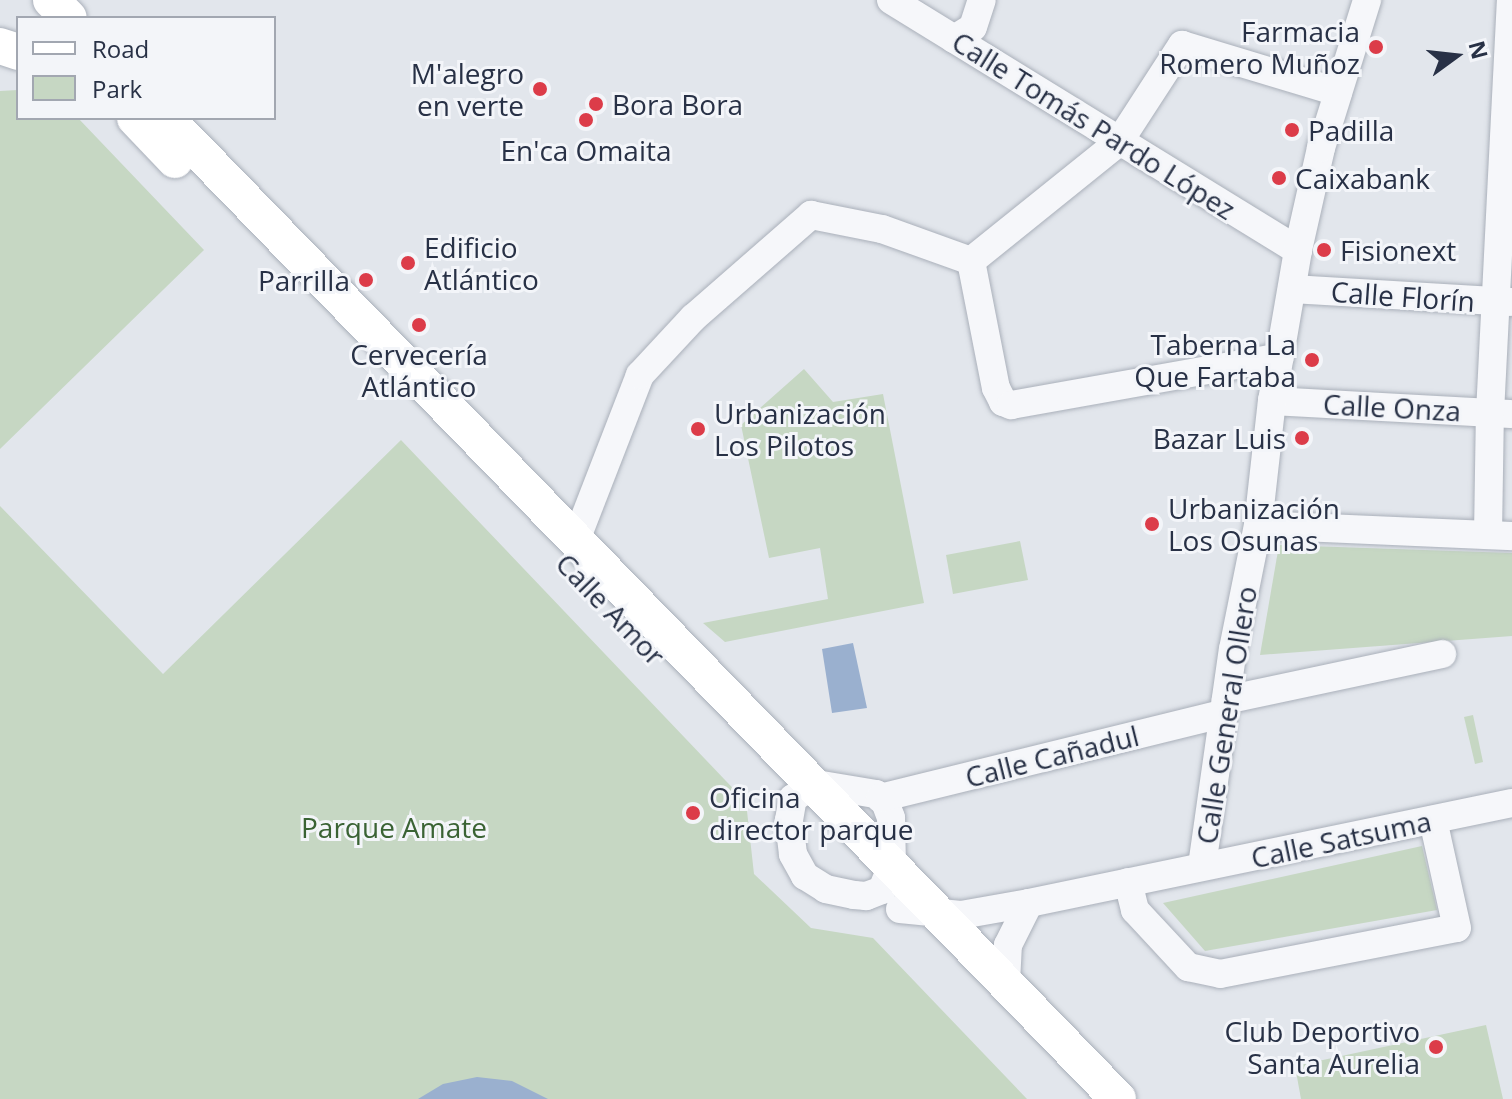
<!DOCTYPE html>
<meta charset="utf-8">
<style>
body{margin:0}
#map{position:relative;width:1512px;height:1099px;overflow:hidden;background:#e2e6ec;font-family:"Open Sans",sans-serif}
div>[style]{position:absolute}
.green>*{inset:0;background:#c6d7c3}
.water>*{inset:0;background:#9ab0cf}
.roads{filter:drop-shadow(0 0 2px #aab0ba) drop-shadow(0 0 2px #aab0ba)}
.minor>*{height:28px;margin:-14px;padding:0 14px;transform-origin:14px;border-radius:14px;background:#f6f7fa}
.major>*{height:36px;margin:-18px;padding:0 18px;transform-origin:18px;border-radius:18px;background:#fff}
.dots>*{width:22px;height:22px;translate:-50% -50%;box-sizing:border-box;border:4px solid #f3f5f9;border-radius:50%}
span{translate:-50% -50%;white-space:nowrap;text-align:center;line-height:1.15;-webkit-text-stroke:6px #f3f5f9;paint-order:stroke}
.poi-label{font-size:28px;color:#283146}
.right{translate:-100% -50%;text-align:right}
.left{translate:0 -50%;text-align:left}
.street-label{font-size:28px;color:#283146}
.park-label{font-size:28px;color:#3a6334}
.legend{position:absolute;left:16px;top:16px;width:260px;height:104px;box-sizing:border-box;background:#f3f5f9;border:2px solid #a2a7b1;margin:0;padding:10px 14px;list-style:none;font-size:24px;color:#283146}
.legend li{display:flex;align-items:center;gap:16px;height:40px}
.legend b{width:40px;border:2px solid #a2a7b1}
.north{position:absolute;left:1416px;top:16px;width:80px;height:80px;-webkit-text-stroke:6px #f3f5f9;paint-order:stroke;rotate:75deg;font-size:22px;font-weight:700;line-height:32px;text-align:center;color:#283146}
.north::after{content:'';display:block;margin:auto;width:28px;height:36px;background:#283146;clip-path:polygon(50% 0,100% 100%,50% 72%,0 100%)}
</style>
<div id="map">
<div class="green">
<i style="clip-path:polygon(18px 90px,18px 118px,78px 118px,204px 250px,0 449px,0 91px)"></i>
<i style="clip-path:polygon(804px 369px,833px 402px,883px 394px,924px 603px,725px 642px,703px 623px,828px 599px,820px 548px,769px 558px,741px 425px)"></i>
<i style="clip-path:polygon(401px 440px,746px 802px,754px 874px,811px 928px,873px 938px,1027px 1099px,0 1099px,0 506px,163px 674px)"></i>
<i style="clip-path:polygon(1020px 541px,1028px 580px,953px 594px,946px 555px)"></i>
<i style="clip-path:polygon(1279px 545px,1512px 553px,1512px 636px,1260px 655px)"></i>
<i style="clip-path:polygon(1473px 715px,1483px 762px,1475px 764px,1464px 717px)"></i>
<i style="clip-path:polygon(1422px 846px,1437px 910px,1205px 951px,1163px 903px)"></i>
<i style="clip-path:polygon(1486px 1025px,1503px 1099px,1301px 1099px,1295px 1066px)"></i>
</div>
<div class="water">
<i style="clip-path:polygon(853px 643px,867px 708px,832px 713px,822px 649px)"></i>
<i style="clip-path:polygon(477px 1077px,512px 1081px,548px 1099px,418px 1099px,443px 1084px)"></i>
</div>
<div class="roads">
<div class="minor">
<i style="left:891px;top:0;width:478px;rotate:31.6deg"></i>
<i style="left:954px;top:39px;width:22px;rotate:-32deg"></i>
<i style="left:973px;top:27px;width:28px;rotate:-72deg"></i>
<i style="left:971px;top:261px;width:190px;rotate:-38.8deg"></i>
<i style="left:1119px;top:142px;width:116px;rotate:-57deg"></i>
<i style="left:1182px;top:45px;width:163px;rotate:16.8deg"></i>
<i style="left:971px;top:261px;width:129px;rotate:78.9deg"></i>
<i style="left:996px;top:388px;width:16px;rotate:63deg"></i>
<i style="left:1003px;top:402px;width:9px;rotate:21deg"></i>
<i style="left:1011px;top:405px;width:273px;rotate:-10.1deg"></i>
<i style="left:1293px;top:289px;width:218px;rotate:3.4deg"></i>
<i style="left:1272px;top:401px;width:240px;rotate:3.1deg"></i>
<i style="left:1258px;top:525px;width:254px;rotate:2.5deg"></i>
<i style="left:1488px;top:535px;width:122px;rotate:-89.1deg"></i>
<i style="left:1490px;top:413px;width:414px;rotate:-87.1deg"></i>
<i style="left:576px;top:540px;width:177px;rotate:-68.8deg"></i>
<i style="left:640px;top:375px;width:78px;rotate:-47.1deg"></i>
<i style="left:693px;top:318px;width:157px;rotate:-41.1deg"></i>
<i style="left:811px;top:215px;width:72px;rotate:11.2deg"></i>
<i style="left:882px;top:229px;width:95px;rotate:19.8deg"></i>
<i style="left:1226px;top:700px;width:221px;rotate:-12deg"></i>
<i style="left:816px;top:784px;width:61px;rotate:9.5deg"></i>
<i style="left:876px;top:794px;width:12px;rotate:42deg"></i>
<i style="left:885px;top:802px;width:17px;rotate:69deg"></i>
<i style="left:891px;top:818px;width:48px;rotate:88.8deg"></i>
<i style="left:892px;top:866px;width:26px;rotate:113deg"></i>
<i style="left:882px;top:890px;width:17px;rotate:159deg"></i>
<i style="left:866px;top:896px;width:12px;rotate:-175deg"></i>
<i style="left:854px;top:895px;width:29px;rotate:-168deg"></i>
<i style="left:826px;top:889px;width:25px;rotate:-148deg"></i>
<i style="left:805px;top:876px;width:25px;rotate:-119deg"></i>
<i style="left:793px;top:854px;width:34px;rotate:-97deg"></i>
<i style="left:789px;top:820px;width:22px;rotate:-80deg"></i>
<i style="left:793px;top:798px;width:27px;rotate:-31deg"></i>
<i style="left:880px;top:798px;width:353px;rotate:-13.8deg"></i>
<i style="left:1202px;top:866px;width:219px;rotate:-81.9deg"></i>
<i style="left:1233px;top:649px;width:126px;rotate:-78.6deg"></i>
<i style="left:1258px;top:525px;width:125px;rotate:-83.6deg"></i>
<i style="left:1272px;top:401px;width:153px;rotate:-80.2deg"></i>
<i style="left:1298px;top:250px;width:105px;rotate:-77.3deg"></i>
<i style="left:1321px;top:148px;width:155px;rotate:-72.7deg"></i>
<i style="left:1128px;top:882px;width:29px;rotate:76deg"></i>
<i style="left:1135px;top:910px;width:78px;rotate:47.1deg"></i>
<i style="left:1188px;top:967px;width:33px;rotate:12deg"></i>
<i style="left:1220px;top:974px;width:241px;rotate:-11deg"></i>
<i style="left:1457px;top:928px;width:111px;rotate:-102.5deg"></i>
<i style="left:900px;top:909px;width:61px;rotate:5.6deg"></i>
<i style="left:961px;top:915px;width:69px;rotate:-10deg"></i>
<i style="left:1029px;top:903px;width:493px;rotate:-11.7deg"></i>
<i style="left:1006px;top:982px;width:37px;rotate:-87deg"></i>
<i style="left:1008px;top:945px;width:47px;rotate:-63.4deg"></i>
</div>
<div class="major">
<i style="left:51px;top:0;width:25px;rotate:45deg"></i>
<i style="left:0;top:46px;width:19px;rotate:18deg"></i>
<i style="left:135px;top:118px;width:58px;rotate:46.4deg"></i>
<i style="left:166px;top:118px;width:1367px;rotate:45.86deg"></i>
</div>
</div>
<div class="dots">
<i style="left:1376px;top:47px;background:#dc3c49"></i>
<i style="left:540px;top:89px;background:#dc3c49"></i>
<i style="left:596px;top:104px;background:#dc3c49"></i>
<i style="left:586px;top:120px;background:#dc3c49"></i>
<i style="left:1292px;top:130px;background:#dc3c49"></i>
<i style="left:1279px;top:178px;background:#dc3c49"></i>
<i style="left:1324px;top:250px;background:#dc3c49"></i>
<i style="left:408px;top:263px;background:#dc3c49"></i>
<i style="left:366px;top:280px;background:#dc3c49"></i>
<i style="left:419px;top:325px;background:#dc3c49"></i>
<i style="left:1312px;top:360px;background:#dc3c49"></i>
<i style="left:698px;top:429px;background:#dc3c49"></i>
<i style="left:1302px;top:438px;background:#dc3c49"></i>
<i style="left:1152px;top:524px;background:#dc3c49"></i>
<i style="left:693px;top:813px;background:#dc3c49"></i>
<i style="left:1436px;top:1047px;background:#dc3c49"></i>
</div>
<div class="poi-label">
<span class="right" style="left:1360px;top:47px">Farmacia<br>Romero Muñoz</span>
<span class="right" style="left:524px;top:89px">M'alegro<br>en verte</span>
<span class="left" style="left:612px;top:104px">Bora Bora</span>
<span class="left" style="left:1308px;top:130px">Padilla</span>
<span style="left:586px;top:150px">En'ca Omaita</span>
<span class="left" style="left:1295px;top:178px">Caixabank</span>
<span class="left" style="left:424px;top:263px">Edificio<br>Atlántico</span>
<span class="left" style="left:1340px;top:250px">Fisionext</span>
<span class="right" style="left:350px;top:280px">Parrilla</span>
<span class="right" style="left:1296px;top:360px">Taberna La<br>Que Fartaba</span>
<span style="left:419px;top:370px">Cervecería<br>Atlántico</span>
<span class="left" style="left:714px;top:429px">Urbanización<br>Los Pilotos</span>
<span class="right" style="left:1286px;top:438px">Bazar Luis</span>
<span class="left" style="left:1168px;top:524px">Urbanización<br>Los Osunas</span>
<span class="left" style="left:709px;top:813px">Oficina<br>director parque</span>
<span class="right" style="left:1420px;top:1047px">Club Deportivo<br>Santa Aurelia</span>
</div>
<div class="street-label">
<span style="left:1094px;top:125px;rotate:32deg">Calle Tomás Pardo López</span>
<span style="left:1403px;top:296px;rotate:4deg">Calle Florín</span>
<span style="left:1392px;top:407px;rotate:3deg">Calle Onza</span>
<span style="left:611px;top:609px;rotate:46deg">Calle Amor</span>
<span style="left:1226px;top:715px;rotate:-81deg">Calle General Ollero</span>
<span style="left:1052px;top:756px;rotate:-14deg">Calle Cañadul</span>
<span style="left:1341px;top:839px;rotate:-12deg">Calle Satsuma</span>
</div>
<div class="park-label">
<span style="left:394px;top:827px">Parque Amate</span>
</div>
<ul class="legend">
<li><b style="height:10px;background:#fff"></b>Road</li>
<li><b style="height:22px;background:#c6d7c3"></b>Park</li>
</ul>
<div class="north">N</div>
</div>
